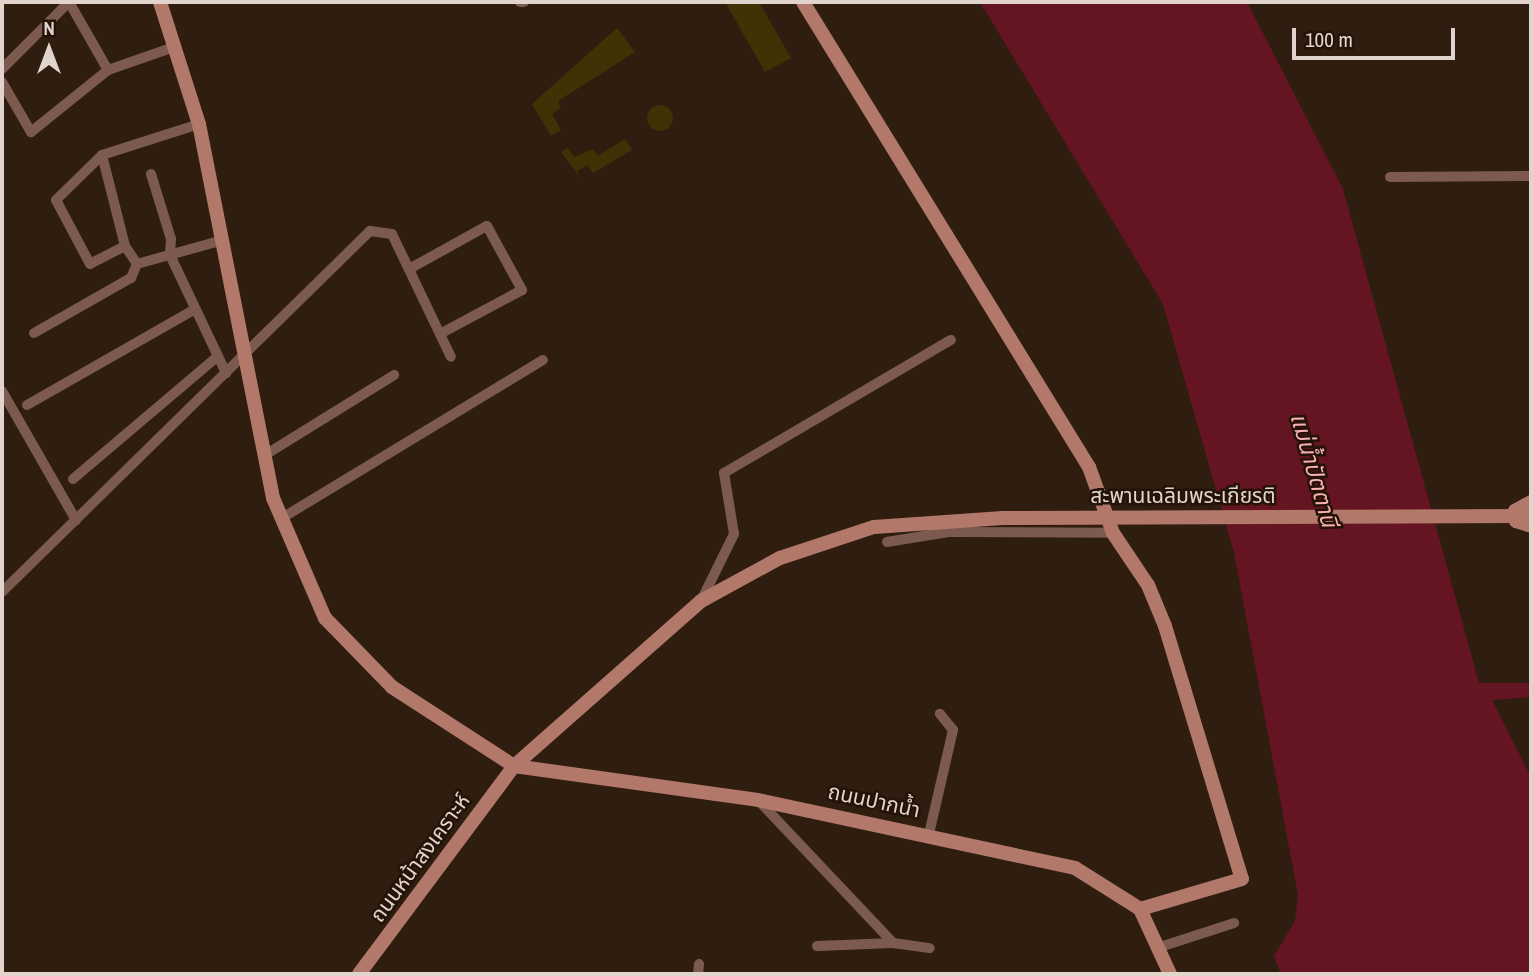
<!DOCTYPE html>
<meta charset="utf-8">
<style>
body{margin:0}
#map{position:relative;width:1533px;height:976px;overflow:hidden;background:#2f1d10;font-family:"Archivo Narrow","Noto Sans Thai",sans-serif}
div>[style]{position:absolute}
.green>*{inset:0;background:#3f3205}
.round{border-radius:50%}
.water>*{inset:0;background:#641521}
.street>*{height:10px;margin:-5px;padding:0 5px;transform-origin:5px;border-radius:5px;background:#7d5a50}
.secondary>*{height:14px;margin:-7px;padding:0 7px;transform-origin:7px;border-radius:7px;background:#b2796a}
.secondary-bridge>*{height:14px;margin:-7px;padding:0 7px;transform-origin:7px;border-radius:7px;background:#b2796a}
span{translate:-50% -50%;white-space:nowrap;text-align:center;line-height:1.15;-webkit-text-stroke:5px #251307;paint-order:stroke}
.street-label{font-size:21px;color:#e1d4cc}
.water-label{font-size:23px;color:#f8b0b2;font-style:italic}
.frame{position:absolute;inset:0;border:4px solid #e1d4cc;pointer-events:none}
.north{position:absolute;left:14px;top:14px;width:70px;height:70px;-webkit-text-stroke:5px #251307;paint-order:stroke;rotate:0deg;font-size:19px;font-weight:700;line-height:28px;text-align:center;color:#e1d4cc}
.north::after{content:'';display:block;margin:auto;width:24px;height:32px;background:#e1d4cc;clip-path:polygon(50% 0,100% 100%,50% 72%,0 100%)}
.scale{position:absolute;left:1292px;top:28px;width:163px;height:32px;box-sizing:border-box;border:4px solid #e1d4cc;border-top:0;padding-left:9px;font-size:21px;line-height:24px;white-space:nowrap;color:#e1d4cc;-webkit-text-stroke:5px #251307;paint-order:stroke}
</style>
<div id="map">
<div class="green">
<i style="clip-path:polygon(725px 2px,759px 2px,791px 58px,765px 72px)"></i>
<i style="clip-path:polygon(617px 28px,635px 52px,558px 101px,561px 108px,552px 114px,561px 130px,551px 136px,532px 104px)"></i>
<i class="round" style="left:647px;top:105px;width:26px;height:26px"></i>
<i style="clip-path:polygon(625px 139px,632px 150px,593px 173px,587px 165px,577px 171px,582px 180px,561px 152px,568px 148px,574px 157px,593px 149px,598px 156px)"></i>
</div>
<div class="water">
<i style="clip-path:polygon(980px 2px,1247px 2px,1343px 189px,1479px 683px,1531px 683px,1531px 697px,1492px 700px,1531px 777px,1531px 974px,1280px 972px,1274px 956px,1295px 921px,1298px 895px,1234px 553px,1163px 304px)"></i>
</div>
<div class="street">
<i style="left:69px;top:2px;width:78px;rotate:60.2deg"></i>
<i style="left:520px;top:2px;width:4px"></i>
<i style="left:2px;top:69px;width:95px;rotate:-45deg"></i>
<i style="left:2px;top:82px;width:58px;rotate:59.9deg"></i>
<i style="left:31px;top:132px;width:99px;rotate:-38.8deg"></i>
<i style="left:108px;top:70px;width:70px;rotate:-19.2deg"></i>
<i style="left:102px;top:155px;width:94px;rotate:75.8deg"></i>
<i style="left:125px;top:246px;width:22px;rotate:56deg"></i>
<i style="left:151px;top:174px;width:68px;rotate:72.9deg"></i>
<i style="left:171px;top:239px;width:16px;rotate:94deg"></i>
<i style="left:170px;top:255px;width:131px;rotate:64.6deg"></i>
<i style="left:1390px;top:177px;width:141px;rotate:-0.4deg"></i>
<i style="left:125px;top:246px;width:39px;rotate:153deg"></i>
<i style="left:90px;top:264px;width:72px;rotate:-118deg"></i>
<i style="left:56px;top:200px;width:64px;rotate:-44.4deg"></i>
<i style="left:102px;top:155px;width:102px;rotate:-17.7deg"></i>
<i style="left:409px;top:269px;width:89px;rotate:-28.9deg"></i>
<i style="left:487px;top:226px;width:73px;rotate:61.3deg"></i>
<i style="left:522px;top:290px;width:93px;rotate:151.8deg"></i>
<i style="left:34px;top:333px;width:112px;rotate:-29.6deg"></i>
<i style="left:131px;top:278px;width:15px;rotate:-67deg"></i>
<i style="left:137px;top:264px;width:89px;rotate:-15.6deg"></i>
<i style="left:2px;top:391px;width:149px;rotate:60.2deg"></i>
<i style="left:27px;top:405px;width:190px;rotate:-29.7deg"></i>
<i style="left:265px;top:455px;width:152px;rotate:-31.8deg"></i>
<i style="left:73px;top:479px;width:189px;rotate:-40.3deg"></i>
<i style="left:282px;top:518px;width:305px;rotate:-31.2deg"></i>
<i style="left:887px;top:542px;width:62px;rotate:-9.3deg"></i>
<i style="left:948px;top:532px;width:165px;rotate:0.3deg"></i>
<i style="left:2px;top:592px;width:516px;rotate:-44.45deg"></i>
<i style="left:370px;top:231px;width:22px;rotate:8deg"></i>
<i style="left:392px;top:234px;width:136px;rotate:64.4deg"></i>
<i style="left:701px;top:601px;width:75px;rotate:-63.8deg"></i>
<i style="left:734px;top:534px;width:62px;rotate:-99.3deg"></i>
<i style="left:724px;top:473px;width:263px;rotate:-30.4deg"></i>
<i style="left:758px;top:800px;width:197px;rotate:46.6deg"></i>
<i style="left:893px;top:943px;width:37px;rotate:8deg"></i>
<i style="left:929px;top:834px;width:107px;rotate:-77deg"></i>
<i style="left:953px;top:730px;width:21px;rotate:-129deg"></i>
<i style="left:817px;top:946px;width:76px;rotate:-2.3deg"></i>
<i style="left:1160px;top:947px;width:78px;rotate:-18deg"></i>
<i style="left:698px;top:974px;width:10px;rotate:-84deg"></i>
</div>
<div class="secondary">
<i style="left:160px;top:2px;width:128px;rotate:72.3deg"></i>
<i style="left:199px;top:124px;width:381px;rotate:78.8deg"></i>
<i style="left:273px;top:498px;width:131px;rotate:66.6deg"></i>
<i style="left:325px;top:618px;width:96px;rotate:45.8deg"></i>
<i style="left:392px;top:687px;width:145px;rotate:32.9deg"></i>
<i style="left:803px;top:2px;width:546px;rotate:58.41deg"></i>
<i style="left:1089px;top:467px;width:70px;rotate:70deg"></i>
<i style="left:1113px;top:533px;width:63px;rotate:56.1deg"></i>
<i style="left:1148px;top:585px;width:44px;rotate:67.5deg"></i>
<i style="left:1165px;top:626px;width:264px;rotate:73.1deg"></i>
<i style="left:1242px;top:879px;width:106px;rotate:163.6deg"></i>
<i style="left:1531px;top:502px;width:18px;rotate:151deg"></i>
<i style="left:1515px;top:511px;width:10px;rotate:84deg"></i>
<i style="left:1516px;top:521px;width:16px;rotate:18deg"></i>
<i style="left:514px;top:766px;width:246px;rotate:7.9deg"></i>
<i style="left:758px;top:800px;width:324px;rotate:12.1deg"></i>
<i style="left:1075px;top:868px;width:77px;rotate:32.2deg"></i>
<i style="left:1140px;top:909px;width:72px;rotate:65.2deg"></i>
<i style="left:359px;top:974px;width:259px;rotate:-53.3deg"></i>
<i style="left:514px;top:766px;width:249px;rotate:-41.4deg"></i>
<i style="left:701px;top:601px;width:90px;rotate:-28.6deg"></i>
<i style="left:780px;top:558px;width:99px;rotate:-18.3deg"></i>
<i style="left:874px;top:527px;width:129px;rotate:-4deg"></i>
</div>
<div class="secondary-bridge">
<i style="left:1003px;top:518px;width:528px;rotate:-0.22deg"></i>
</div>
<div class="street-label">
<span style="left:1183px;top:496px">สะพานเฉลิมพระเกียรติ</span>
<span style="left:874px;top:801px;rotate:12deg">ถนนปากน้ำ</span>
<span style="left:420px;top:858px;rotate:-54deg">ถนนหน้าสงเคราะห์</span>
</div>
<div class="water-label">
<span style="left:1314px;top:470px;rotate:74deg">แม่น้ำปัตตานี</span>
</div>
<div class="frame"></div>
<div class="north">N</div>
<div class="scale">100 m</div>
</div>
